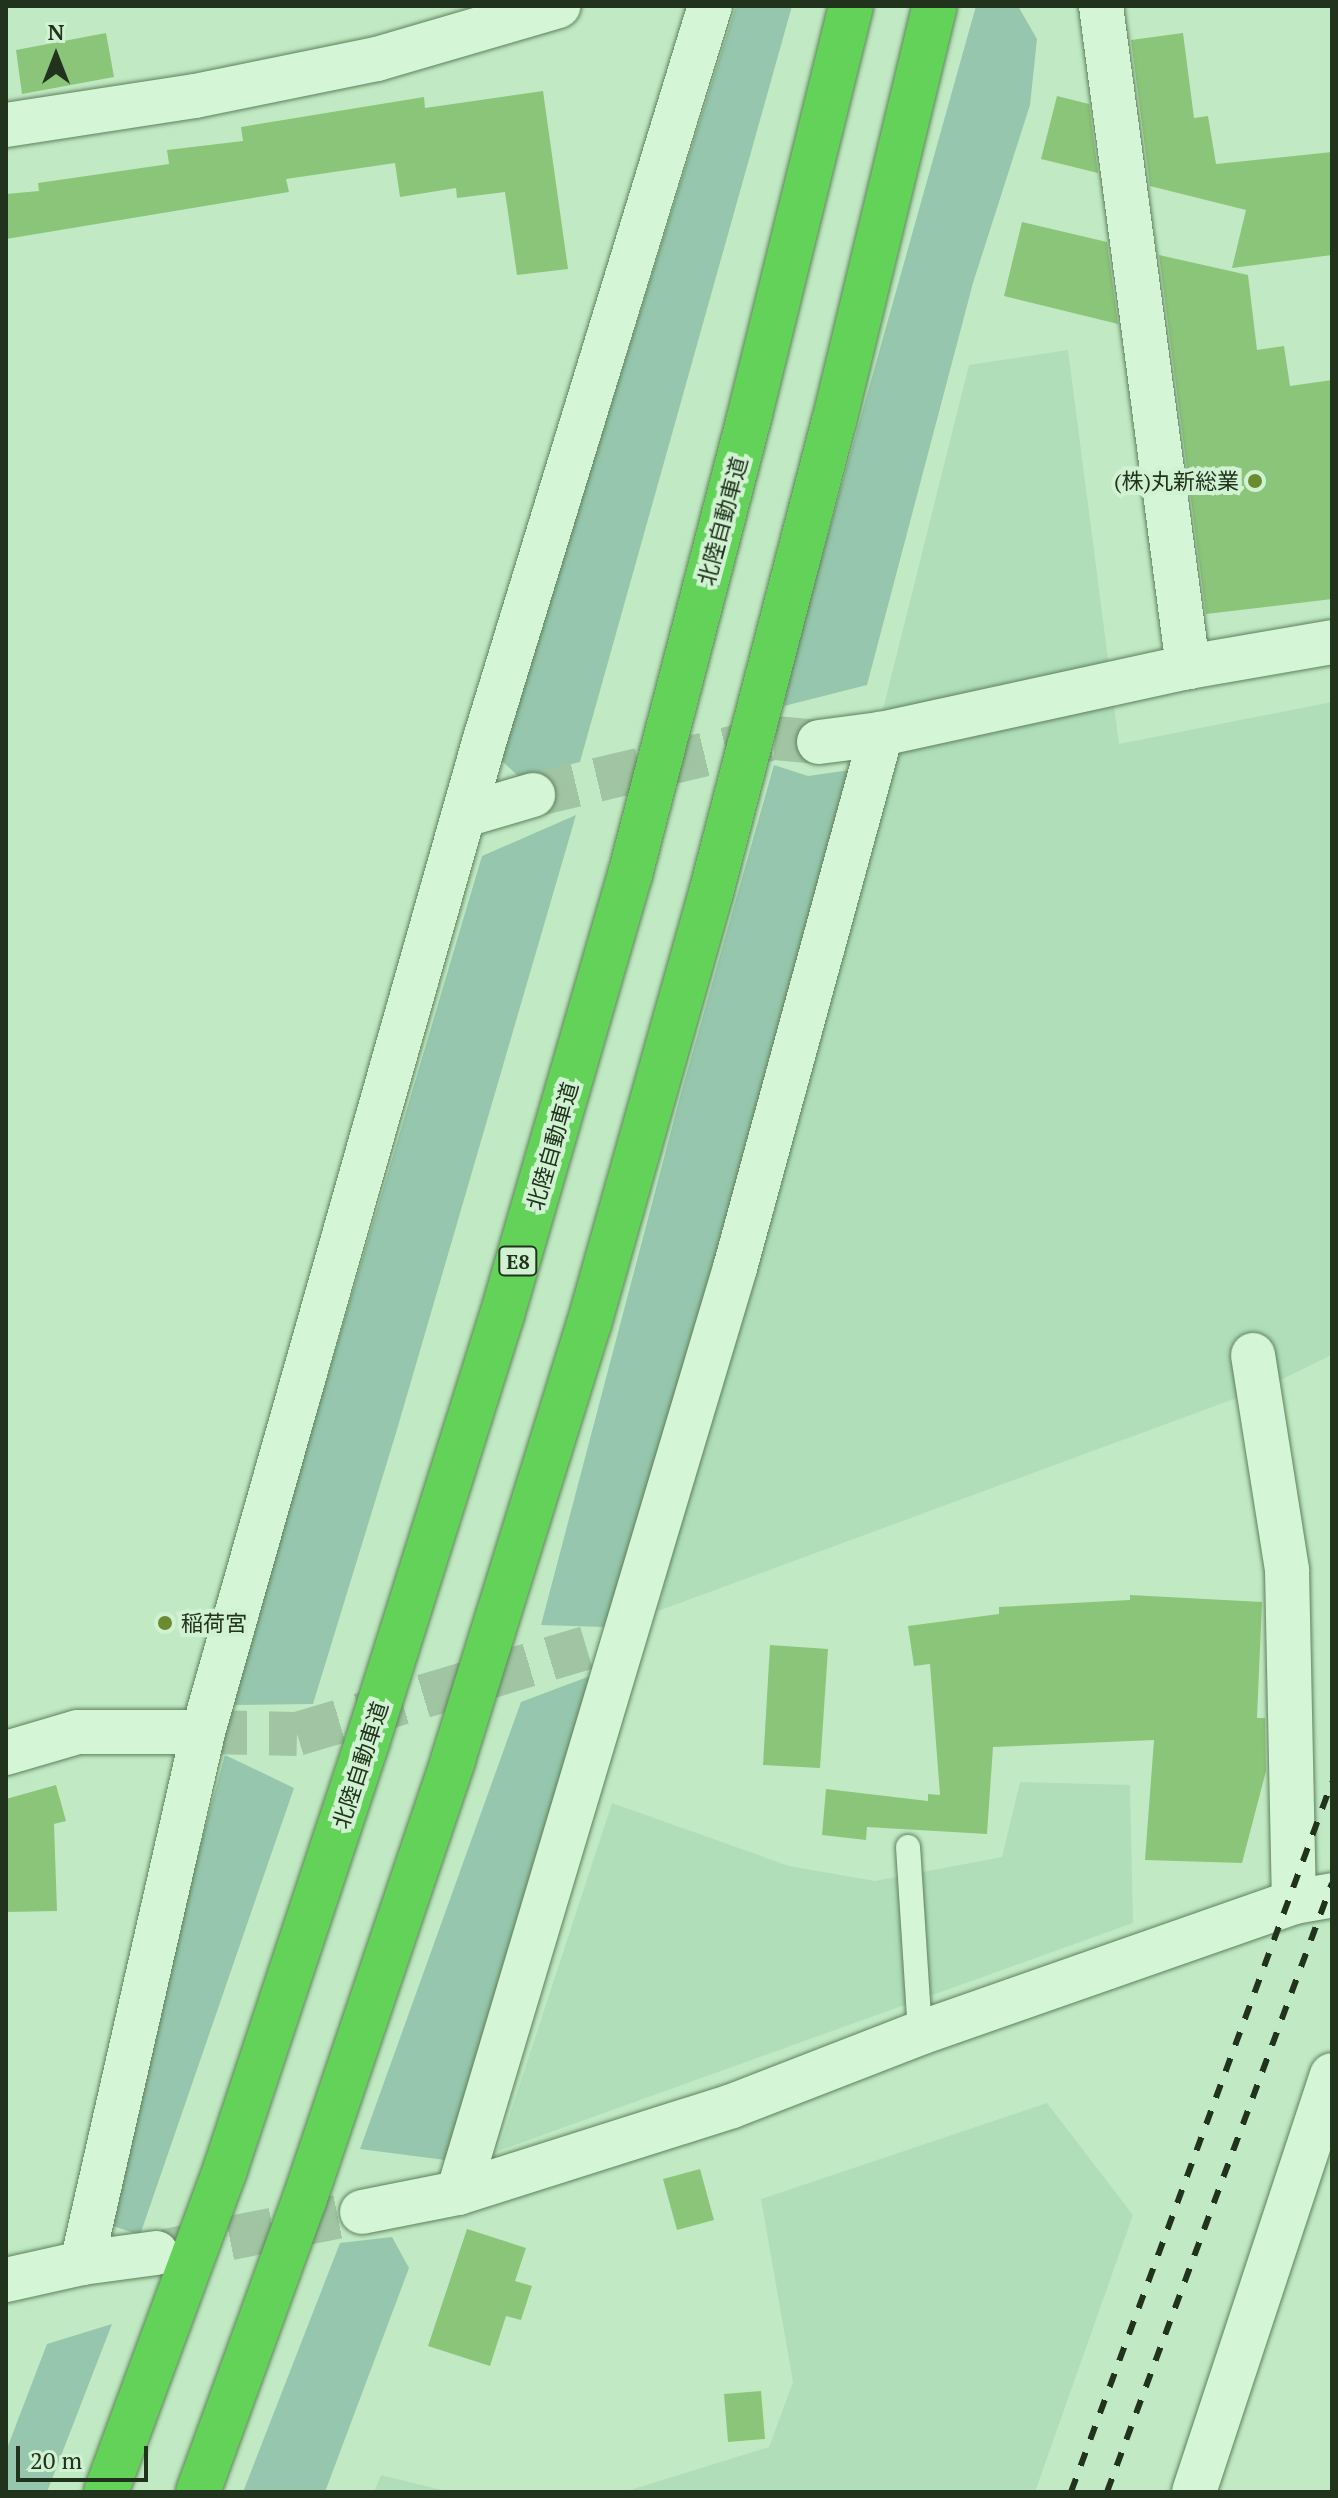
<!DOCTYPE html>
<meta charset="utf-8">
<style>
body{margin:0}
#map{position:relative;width:1338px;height:2498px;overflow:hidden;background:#c1eac4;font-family:"PT Serif","Noto Sans JP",serif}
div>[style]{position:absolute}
.farmland>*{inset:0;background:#afdeb9}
.green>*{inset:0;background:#96c6ad}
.building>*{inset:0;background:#8bc57a}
.street-tunnel>*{height:44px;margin-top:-22px;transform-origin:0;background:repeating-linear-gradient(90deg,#a1c5a3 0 44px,transparent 0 66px)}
.secondary-tunnel>*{height:44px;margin-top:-22px;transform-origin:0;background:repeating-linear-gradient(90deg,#a1c5a3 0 44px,transparent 0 66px)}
.roads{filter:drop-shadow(0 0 2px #5f815a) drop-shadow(0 0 2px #5f815a)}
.lane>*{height:24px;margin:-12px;padding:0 12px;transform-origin:12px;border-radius:12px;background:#d4f5d6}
.street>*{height:44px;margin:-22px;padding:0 22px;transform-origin:22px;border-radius:22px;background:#d4f5d6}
.secondary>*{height:44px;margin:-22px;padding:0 22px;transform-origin:22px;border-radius:22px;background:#d4f5d6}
.highway>*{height:44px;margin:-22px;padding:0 22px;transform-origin:22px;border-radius:22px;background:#62d358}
.rail>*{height:6px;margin-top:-3px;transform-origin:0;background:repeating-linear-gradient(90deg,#21321d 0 14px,transparent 0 28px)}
.dots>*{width:22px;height:22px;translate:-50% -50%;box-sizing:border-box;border:4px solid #d0f2d2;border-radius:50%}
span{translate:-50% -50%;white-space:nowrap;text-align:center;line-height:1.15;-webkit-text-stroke:8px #d0f2d2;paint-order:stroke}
.shield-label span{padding:2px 6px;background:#d0f2d2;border:2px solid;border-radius:6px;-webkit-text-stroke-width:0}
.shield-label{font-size:20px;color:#21321d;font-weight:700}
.poi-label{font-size:22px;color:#21321d}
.right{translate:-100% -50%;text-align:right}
.left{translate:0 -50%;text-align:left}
.street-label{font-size:22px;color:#21321d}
.frame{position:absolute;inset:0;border:8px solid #21321d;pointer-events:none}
.north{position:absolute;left:16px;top:16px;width:80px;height:80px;-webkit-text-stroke:6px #d0f2d2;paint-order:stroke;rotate:0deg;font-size:22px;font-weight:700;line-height:32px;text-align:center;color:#21321d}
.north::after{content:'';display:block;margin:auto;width:28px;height:36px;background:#21321d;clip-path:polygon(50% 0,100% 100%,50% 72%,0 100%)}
.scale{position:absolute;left:16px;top:2446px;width:132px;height:36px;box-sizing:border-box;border:4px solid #21321d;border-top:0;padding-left:10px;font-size:24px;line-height:28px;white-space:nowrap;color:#21321d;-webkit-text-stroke:6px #d0f2d2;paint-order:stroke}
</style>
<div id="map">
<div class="farmland">
<i style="clip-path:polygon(1068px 350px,1119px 744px,1332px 702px,1332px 1355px,1264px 1388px,658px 1611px,969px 365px)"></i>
<i style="clip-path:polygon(1020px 1782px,1130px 1785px,1133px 1923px,498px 2151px,612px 1803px,789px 1866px,875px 1881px,1002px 1857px)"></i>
<i style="clip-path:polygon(1047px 2103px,1133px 2215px,1035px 2492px,624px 2492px,769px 2447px,793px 2382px,761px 2199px)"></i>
<i style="clip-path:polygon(381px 2475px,450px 2492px,374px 2492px)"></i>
</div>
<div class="green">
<i style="clip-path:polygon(736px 6px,792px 6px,580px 762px,519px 777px,500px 759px)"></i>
<i style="clip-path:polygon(976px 6px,1018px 6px,1037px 39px,1030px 105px,973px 283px,867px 685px,784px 706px,788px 677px)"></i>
<i style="clip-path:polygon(774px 765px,808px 776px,850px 770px,719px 1264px,604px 1627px,541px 1625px,680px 1097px)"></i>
<i style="clip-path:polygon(576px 815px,396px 1433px,313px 1704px,230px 1705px,482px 856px)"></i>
<i style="clip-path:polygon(590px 1676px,445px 2160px,360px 2149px,521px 1702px)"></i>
<i style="clip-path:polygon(225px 1755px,294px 1788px,140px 2235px,98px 2221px)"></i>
<i style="clip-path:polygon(392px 2237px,409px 2268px,325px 2492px,243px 2492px,340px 2243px)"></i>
<i style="clip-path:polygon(112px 2324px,47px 2492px,6px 2492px,6px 2451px,47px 2344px)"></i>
</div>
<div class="building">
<i style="clip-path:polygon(106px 33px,114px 77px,22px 94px,16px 50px)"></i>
<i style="clip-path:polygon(1183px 33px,1194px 118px,1208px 116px,1216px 164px,1332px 152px,1332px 255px,1232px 268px,1246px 210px,1150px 186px,1131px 40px)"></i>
<i style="clip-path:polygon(543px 91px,568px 269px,517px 275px,505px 192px,457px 198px,456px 188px,400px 197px,395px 163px,286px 179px,289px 192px,6px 239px,6px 194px,39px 191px,38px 183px,169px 164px,167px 150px,243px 141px,241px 127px,424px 97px,425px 108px)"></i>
<i style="clip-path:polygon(1057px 96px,1089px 104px,1098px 173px,1041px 159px)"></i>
<i style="clip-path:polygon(1022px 222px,1107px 242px,1118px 324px,1004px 296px)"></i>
<i style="clip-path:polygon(1159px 255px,1248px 275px,1257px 350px,1284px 346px,1290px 386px,1332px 380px,1332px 599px,1206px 614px)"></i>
<i style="clip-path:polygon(1130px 1595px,1262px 1602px,1257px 1718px,1265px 1718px,1266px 1771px,1242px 1863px,1145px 1860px,1154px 1740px,993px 1747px,987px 1834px,867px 1827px,866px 1840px,822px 1835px,826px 1789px,928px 1801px,928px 1794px,940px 1795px,930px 1664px,914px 1666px,908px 1626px,999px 1614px,999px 1607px,1130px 1600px)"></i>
<i style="clip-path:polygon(770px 1645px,828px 1649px,820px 1768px,763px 1765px)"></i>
<i style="clip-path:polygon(56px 1785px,66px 1821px,54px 1824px,57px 1911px,6px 1912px,6px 1799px)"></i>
<i style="clip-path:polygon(700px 2169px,714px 2220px,677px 2230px,663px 2179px)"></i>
<i style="clip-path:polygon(467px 2229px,526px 2248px,515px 2281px,532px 2286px,521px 2320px,506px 2316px,490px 2366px,428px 2346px)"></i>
<i style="clip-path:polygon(761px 2391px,765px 2439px,728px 2442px,724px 2394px)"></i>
</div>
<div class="street-tunnel">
<i style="left:533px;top:795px;width:249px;rotate:-13.3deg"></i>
<i style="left:775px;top:738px;width:44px;rotate:5.2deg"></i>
<i style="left:203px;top:1732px;width:94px;rotate:1.2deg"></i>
<i style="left:297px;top:1734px;width:302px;rotate:-16.6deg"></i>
</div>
<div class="secondary-tunnel">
<i style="left:165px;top:2251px;width:201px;rotate:-11.2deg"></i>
</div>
<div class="roads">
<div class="lane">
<i style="left:908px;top:1847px;width:186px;rotate:86.3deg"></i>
</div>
<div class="street">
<i style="left:1101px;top:6px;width:667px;rotate:82.5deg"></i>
<i style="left:6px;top:125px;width:191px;rotate:-8.7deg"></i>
<i style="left:195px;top:96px;width:186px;rotate:-11.5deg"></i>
<i style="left:377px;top:59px;width:189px;rotate:-16.3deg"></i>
<i style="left:819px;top:742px;width:63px;rotate:-7.4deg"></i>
<i style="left:881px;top:734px;width:314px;rotate:-12.3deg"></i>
<i style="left:1188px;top:667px;width:146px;rotate:-9.8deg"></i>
<i style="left:465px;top:815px;width:71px;rotate:-16.4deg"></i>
<i style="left:1253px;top:1355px;width:218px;rotate:81deg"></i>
<i style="left:1287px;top:1570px;width:332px;rotate:88.8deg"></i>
<i style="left:6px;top:1753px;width:75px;rotate:-16.3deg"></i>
<i style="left:78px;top:1732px;width:125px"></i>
<i style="left:362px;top:2212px;width:98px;rotate:-11.2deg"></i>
<i style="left:458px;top:2193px;width:966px;rotate:-73.33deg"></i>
<i style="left:735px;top:1268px;width:554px;rotate:-74.71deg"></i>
<i style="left:82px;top:2263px;width:545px;rotate:-77.16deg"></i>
<i style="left:203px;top:1732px;width:1032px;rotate:-74.15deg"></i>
<i style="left:485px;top:739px;width:767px;rotate:-72.94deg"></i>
<i style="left:6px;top:2280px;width:78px;rotate:-12.6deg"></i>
<i style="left:82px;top:2263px;width:75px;rotate:-7.7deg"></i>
</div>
<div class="secondary">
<i style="left:458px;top:2193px;width:287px;rotate:-17.6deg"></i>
<i style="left:732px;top:2106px;width:202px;rotate:-21.2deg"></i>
<i style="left:920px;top:2033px;width:396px;rotate:-19.3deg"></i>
<i style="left:1294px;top:1902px;width:39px;rotate:-10deg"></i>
<i style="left:1194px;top:2492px;width:439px;rotate:-71.7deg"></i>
</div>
<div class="highway">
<i style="left:106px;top:2492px;width:343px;rotate:-69.7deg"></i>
<i style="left:225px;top:2170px;width:450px;rotate:-71.6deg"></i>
<i style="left:367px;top:1743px;width:449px;rotate:-72.5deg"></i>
<i style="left:502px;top:1315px;width:458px;rotate:-73.8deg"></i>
<i style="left:630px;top:875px;width:476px;rotate:-75.4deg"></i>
<i style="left:750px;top:414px;width:420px;rotate:-76.1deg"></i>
<i style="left:198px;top:2492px;width:310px;rotate:-70deg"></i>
<i style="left:304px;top:2201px;width:465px;rotate:-71.3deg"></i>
<i style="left:453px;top:1760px;width:457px;rotate:-72.7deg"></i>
<i style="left:589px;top:1324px;width:448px;rotate:-74.2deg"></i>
<i style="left:711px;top:893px;width:487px;rotate:-75.4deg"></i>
<i style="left:834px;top:422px;width:428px;rotate:-76.4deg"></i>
</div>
</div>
<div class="rail">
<i style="left:1071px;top:2492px;width:756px;rotate:-69.82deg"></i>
<i style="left:1107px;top:2492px;width:649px;rotate:-69.72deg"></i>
</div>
<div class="dots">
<i style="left:1255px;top:481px;background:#6b8b30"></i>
<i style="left:165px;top:1623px;background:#6b8b30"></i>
</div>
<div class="shield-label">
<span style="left:518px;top:1261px">E8</span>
</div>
<div class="poi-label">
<span class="right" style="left:1239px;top:481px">(株)丸新総業</span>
<span class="left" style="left:181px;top:1623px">稲荷宮</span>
</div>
<div class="street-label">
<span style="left:722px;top:521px;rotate:-75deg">北陸自動車道</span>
<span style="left:552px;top:1146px;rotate:-74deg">北陸自動車道</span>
<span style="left:360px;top:1765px;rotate:-72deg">北陸自動車道</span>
</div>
<div class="frame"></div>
<div class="north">N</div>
<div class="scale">20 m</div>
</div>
